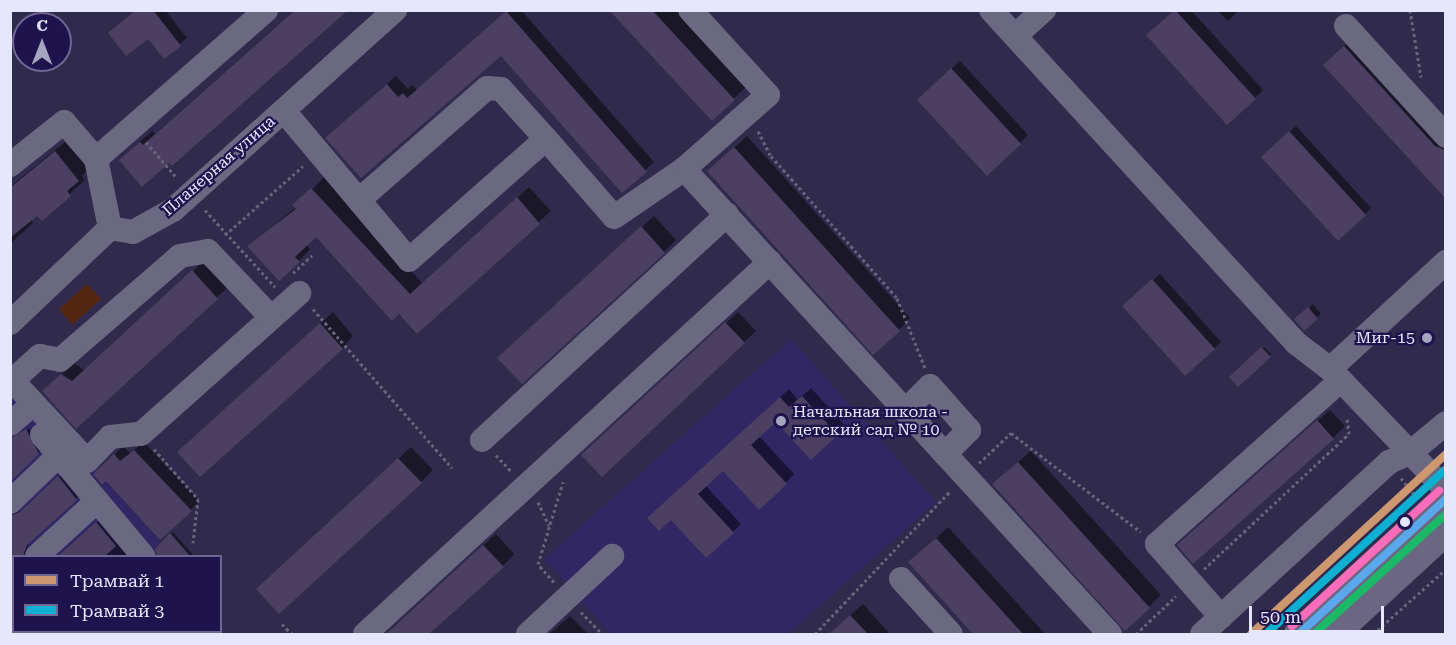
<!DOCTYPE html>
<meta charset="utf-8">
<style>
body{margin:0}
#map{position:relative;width:1456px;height:645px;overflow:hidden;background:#302b4c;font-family:"Roboto Serif",serif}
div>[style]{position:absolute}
.built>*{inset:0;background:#302764}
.green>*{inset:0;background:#552712}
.shadow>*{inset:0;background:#0007}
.building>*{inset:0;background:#4b4061}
.path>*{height:3px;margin-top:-1.5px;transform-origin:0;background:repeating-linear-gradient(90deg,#66637b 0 3px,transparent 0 6px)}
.minor>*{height:24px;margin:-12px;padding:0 12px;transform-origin:12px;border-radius:12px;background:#6b6981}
.major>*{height:30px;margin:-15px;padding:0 15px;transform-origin:15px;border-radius:15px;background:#6b6783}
.bus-1>*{height:8px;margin:-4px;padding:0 4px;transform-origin:4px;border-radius:4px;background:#5aa8eb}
.bus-2>*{height:8px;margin:-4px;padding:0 4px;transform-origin:4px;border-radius:4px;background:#1ab867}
.bus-3>*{height:8px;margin:-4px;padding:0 4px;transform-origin:4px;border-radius:4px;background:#fb6dba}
.tram-1>*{height:8px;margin:-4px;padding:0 4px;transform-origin:4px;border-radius:4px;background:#cd976f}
.tram-2>*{height:8px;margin:-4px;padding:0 4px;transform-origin:4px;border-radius:4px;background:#0dafd3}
.dots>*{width:16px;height:16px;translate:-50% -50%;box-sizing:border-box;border:3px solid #1e134d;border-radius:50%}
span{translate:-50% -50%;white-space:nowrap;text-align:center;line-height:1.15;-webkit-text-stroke:4.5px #1e134d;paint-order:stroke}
.street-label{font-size:16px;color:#e6e6fd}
.poi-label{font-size:16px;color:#e6e6fd}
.right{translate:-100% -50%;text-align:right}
.left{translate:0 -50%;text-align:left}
.frame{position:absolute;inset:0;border:12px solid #e6e6fd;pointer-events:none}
.legend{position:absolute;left:12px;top:555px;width:210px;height:78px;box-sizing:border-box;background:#1e134d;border:2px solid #6e6793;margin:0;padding:8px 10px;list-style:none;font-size:18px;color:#e6e6fd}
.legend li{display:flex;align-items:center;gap:12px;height:30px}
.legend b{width:30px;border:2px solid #6e6793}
.north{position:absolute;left:12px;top:12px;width:60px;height:60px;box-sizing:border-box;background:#1e134d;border:2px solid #6e6793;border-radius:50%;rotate:0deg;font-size:16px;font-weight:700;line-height:24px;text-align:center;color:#e6e6fd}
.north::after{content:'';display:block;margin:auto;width:21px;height:27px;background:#a6a5bf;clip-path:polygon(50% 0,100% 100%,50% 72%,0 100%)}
.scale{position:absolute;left:1249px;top:606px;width:135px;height:27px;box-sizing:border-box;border:3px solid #e6e6fd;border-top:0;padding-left:8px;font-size:18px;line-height:21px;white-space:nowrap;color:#e6e6fd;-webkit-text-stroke:4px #1e134d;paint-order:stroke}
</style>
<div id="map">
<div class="built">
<i style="clip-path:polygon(791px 339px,936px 502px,788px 634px,611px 634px,544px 559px)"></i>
<i style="clip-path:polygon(10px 389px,88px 475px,95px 469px,161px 542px,152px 551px,157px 556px,14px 556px,14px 632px,163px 632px,159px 634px,11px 634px)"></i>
</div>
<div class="green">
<i style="clip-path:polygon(87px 284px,101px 299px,72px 325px,59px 309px)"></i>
</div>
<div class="shadow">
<i style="clip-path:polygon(136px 10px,165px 10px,187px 38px,164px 57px)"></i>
<i style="clip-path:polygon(295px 10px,172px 164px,132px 149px,152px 131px,155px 134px)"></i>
<i style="clip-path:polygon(508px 10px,521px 10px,654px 162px,622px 191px,501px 54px,361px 176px,336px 129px,396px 76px,408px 89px,412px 85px,417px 90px)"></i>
<i style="clip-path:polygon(611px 10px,675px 10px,746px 87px,712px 119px)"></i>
<i style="clip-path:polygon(1175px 10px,1191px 10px,1263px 90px,1255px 98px)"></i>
<i style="clip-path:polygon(1217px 10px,1239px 10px,1228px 21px)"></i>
<i style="clip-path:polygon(1357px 35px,1446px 132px,1446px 197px,1337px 53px)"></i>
<i style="clip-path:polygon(960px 61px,1028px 135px,1020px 143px,927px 91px)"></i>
<i style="clip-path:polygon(1296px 126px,1371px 208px,1365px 214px,1269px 151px)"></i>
<i style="clip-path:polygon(747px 136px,910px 318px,899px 330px,721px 160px)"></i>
<i style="clip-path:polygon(71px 137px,93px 165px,82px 176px,85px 180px,42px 219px,38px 214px,31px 219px,33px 223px,10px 244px,10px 187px)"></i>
<i style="clip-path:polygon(324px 177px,422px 283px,529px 187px,551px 211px,417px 332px,316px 235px,306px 244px,310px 249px,299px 261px,249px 246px,296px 207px)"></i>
<i style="clip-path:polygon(654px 216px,676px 240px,664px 252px,511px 346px)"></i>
<i style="clip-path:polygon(205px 260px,229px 286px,77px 427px,56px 380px,74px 363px,85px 371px)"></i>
<i style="clip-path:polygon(1160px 274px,1221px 342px,1185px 374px,1131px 300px)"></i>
<i style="clip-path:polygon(1313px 304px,1321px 314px,1304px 329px,1296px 320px)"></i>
<i style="clip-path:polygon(333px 312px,353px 336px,342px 348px,191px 440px)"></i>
<i style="clip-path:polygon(738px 312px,756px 331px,744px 342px,595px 443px)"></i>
<i style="clip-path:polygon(1264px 347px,1271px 354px,1239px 385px,1231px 377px)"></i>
<i style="clip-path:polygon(811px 388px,845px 426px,837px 434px,776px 420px,759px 436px,794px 474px,786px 483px,723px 468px,705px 485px,741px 524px,733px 532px,671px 518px,658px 509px,789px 389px,798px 400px)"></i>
<i style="clip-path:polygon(1330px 410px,1345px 426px,1333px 438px,1191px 534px)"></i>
<i style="clip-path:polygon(29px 428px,41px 451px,10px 480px,10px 435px,15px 437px)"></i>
<i style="clip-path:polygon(144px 442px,199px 501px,191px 510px,95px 474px,123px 446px,130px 453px)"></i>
<i style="clip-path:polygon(411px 447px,433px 470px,421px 482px,270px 577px)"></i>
<i style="clip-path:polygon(1031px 451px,1161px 595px,1125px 629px,1006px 473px)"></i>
<i style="clip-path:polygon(61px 475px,79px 496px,29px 542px,25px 556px,14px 556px,10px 563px,10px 514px,23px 511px)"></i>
<i style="clip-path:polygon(99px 520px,131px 556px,59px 556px)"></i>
<i style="clip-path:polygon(948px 527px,1045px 634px,975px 634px,910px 563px)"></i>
<i style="clip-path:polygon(173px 532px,194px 556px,157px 556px,156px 549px)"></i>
<i style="clip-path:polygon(496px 534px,514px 554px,503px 566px,427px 634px,386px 634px)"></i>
<i style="clip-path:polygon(10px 592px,14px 592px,14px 632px,26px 634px,10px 634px)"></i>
<i style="clip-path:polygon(863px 604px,890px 634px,830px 634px,836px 628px)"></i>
<i style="clip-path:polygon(570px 616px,588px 634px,549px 634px)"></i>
<i style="clip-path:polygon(54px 632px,106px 632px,105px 634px)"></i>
</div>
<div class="building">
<i style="clip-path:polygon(136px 10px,153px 10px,181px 46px,164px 59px,148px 39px,126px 56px,108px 33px)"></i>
<i style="clip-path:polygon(295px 10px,348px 10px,172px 166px,169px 163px,142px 187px,119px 160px,140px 142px,143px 145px)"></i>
<i style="clip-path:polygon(609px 10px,652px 10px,735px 100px,712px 121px)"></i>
<i style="clip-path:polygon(1175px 10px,1256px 99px,1227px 125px,1146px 35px)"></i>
<i style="clip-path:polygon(506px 11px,647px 172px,622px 193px,501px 56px,361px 178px,325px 138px,387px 84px,398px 97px,403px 93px,407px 98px)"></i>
<i style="clip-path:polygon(1344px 46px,1435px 146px,1446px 150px,1446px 199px,1323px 65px)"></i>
<i style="clip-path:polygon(951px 68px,1021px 144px,987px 176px,917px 100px)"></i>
<i style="clip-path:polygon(1289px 131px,1366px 215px,1338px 241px,1261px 157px)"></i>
<i style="clip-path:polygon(734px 147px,900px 331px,873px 355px,707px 171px)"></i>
<i style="clip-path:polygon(55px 151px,79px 181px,67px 191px,71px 196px,42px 221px,37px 216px,10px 238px,10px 188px)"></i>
<i style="clip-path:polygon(311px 188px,410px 294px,517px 197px,540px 224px,417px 334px,399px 314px,392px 321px,316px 237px,295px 257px,300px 262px,279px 281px,247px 246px,296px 209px,292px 205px)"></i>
<i style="clip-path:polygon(641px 226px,665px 253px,522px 384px,497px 358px)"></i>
<i style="clip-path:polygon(192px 270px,218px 299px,76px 429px,42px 391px,61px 374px,72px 381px)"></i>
<i style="clip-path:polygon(1152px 279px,1215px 349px,1185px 376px,1122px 306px)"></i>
<i style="clip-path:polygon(1308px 307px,1318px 319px,1304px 331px,1294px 319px)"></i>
<i style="clip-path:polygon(725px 322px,745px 343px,602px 477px,581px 455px)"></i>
<i style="clip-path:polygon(320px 323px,343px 349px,200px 477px,177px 452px)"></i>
<i style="clip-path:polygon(1261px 347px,1271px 357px,1238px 387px,1229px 377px)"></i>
<i style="clip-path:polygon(802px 396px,838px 435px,811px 460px,776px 422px,751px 445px,787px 484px,759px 510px,723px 471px,698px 494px,734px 533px,706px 558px,671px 520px,659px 531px,647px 518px,780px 397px,789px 407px)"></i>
<i style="clip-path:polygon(1317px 420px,1334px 439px,1193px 564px,1177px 545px)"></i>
<i style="clip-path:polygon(26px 429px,39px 454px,10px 482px,10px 438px)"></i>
<i style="clip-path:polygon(134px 450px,192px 511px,160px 540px,106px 481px,102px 485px,93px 474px,114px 454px,120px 461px)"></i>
<i style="clip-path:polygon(398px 458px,422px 483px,279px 614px,256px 589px)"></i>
<i style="clip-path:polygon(1018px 462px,1150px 608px,1125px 631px,992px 484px)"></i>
<i style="clip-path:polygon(58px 476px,77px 500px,27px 545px,23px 556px,10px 556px,10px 516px,20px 512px)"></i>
<i style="clip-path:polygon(96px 522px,116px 546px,105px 556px,58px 556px)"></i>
<i style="clip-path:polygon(170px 533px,190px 556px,157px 556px,155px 549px)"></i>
<i style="clip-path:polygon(936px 538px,1023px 634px,973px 634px,908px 562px)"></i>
<i style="clip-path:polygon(483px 545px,504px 567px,429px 634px,386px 634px)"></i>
<i style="clip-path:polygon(850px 615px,868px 634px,829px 634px)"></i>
</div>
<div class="path">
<i style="left:1410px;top:10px;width:68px;rotate:80.7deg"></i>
<i style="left:758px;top:131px;width:28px;rotate:63deg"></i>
<i style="left:771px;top:156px;width:190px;rotate:48.4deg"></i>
<i style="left:897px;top:298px;width:75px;rotate:68.2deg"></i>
<i style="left:146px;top:142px;width:48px;rotate:49.3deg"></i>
<i style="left:205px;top:210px;width:104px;rotate:47.7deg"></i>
<i style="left:225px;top:235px;width:104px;rotate:-41.5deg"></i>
<i style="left:293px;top:273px;width:26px;rotate:-43deg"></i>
<i style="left:313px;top:309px;width:211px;rotate:48.8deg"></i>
<i style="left:154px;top:449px;width:67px;rotate:48.7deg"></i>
<i style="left:198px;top:499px;width:44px;rotate:96.5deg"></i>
<i style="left:496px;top:455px;width:23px;rotate:47deg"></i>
<i style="left:979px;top:463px;width:44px;rotate:-43.2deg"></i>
<i style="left:1011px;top:433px;width:163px;rotate:37.3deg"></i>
<i style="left:1401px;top:478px;width:22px;rotate:51deg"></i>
<i style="left:538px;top:502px;width:26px;rotate:65deg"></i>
<i style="left:1204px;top:569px;width:198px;rotate:-43deg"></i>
<i style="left:1349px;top:434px;width:17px;rotate:-97deg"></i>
<i style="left:554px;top:582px;width:24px;rotate:-132deg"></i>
<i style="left:538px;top:564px;width:86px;rotate:-73deg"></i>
<i style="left:581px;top:612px;width:30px;rotate:46deg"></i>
<i style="left:282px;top:624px;width:14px;rotate:45deg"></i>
<i style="left:815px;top:634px;width:198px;rotate:-46.6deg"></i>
<i style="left:1136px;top:634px;width:55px;rotate:-43.5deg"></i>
<i style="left:1373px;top:634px;width:98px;rotate:-41.7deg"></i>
</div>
<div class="minor">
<i style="left:991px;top:10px;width:452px;rotate:47.5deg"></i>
<i style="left:1296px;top:343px;width:43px;rotate:37.4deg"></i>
<i style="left:1330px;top:369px;width:168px;rotate:46.2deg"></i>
<i style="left:1346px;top:26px;width:149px;rotate:47.7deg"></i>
<i style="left:1016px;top:35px;width:38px;rotate:-42deg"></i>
<i style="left:284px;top:111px;width:194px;rotate:50deg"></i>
<i style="left:409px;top:260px;width:183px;rotate:-41.5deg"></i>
<i style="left:546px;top:139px;width:103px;rotate:48.9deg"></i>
<i style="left:614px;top:217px;width:85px;rotate:-34.4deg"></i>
<i style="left:684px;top:169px;width:112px;rotate:-41.4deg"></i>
<i style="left:768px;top:95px;width:115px;rotate:-132.5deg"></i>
<i style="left:96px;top:159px;width:226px;rotate:-41.2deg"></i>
<i style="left:10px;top:165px;width:69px;rotate:-38.5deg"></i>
<i style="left:64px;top:122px;width:49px;rotate:49.1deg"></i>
<i style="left:96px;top:159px;width:70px;rotate:78.5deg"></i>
<i style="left:684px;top:169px;width:631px;rotate:47.51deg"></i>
<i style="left:359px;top:200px;width:170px;rotate:-41.2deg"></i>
<i style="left:487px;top:88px;width:14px;rotate:4deg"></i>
<i style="left:501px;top:89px;width:67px;rotate:48deg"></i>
<i style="left:10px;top:323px;width:138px;rotate:-43.5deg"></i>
<i style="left:110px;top:228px;width:23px;rotate:10deg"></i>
<i style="left:133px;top:232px;width:46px;rotate:-28.8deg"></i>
<i style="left:173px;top:210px;width:299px;rotate:-42deg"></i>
<i style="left:1330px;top:369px;width:158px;rotate:-42.7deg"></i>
<i style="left:10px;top:378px;width:113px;rotate:47.1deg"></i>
<i style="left:87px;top:461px;width:33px;rotate:-46deg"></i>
<i style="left:110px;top:437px;width:31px;rotate:-6deg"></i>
<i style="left:141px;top:434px;width:212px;rotate:-41.7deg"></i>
<i style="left:13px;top:380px;width:36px;rotate:-42deg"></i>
<i style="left:40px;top:356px;width:20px;rotate:11deg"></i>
<i style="left:60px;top:360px;width:159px;rotate:-40.9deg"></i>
<i style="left:180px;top:256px;width:28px;rotate:-10deg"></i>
<i style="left:208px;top:251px;width:90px;rotate:46.4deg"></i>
<i style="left:905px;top:411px;width:35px;rotate:-45deg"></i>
<i style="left:930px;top:386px;width:59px;rotate:48.4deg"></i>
<i style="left:969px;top:430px;width:34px;rotate:135deg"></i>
<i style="left:10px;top:424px;width:20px;rotate:-41deg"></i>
<i style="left:42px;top:435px;width:158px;rotate:50.1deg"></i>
<i style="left:482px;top:440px;width:333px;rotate:-42.6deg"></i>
<i style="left:10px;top:502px;width:68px;rotate:-43.8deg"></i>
<i style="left:37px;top:556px;width:81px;rotate:-42.5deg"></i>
<i style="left:901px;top:579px;width:74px;rotate:47.7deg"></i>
<i style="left:10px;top:581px;width:5px;rotate:-37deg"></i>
<i style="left:1221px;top:617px;width:97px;rotate:-131.2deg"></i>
<i style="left:1157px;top:544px;width:246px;rotate:-41.7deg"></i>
<i style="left:37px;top:634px;width:4px;rotate:-34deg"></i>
<i style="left:118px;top:634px;width:4px;rotate:-34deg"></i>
<i style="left:365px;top:634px;width:550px;rotate:-42.57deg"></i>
<i style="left:528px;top:634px;width:115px;rotate:-42.9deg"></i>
<i style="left:1202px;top:634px;width:254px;rotate:-42.6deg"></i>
<i style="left:1389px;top:462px;width:23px;rotate:-23deg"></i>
<i style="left:1410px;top:453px;width:47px;rotate:-39.8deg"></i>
</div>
<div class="major">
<i style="left:1299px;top:634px;width:200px;rotate:-42.6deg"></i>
<i style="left:1333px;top:634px;width:154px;rotate:-42.6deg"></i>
</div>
<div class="bus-1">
<i style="left:1299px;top:634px;width:200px;rotate:-42.6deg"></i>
</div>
<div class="bus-2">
<i style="left:1314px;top:634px;width:178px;rotate:-42.3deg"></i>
</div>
<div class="bus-3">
<i style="left:1292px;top:626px;width:200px;rotate:-42.6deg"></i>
</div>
<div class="tram-1">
<i style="left:1251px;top:634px;width:265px;rotate:-42.7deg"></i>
</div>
<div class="tram-2">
<i style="left:1266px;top:634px;width:244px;rotate:-42.5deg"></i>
</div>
<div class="dots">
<i style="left:1427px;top:338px;background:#a6a5bf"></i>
<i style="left:781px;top:421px;background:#a6a5bf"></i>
<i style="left:1405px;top:522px;background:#e6e6fd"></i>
</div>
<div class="street-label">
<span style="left:219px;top:166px;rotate:-41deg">Планерная улица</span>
</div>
<div class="poi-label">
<span class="right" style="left:1415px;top:338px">Миг-15</span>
<span class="left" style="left:793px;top:421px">Начальная школа -<br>детский сад № 10</span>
</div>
<div class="frame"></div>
<ul class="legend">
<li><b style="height:8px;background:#cd976f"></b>Трамвай 1</li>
<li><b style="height:8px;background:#0dafd3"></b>Трамвай 3</li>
</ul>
<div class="north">С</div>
<div class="scale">50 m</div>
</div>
